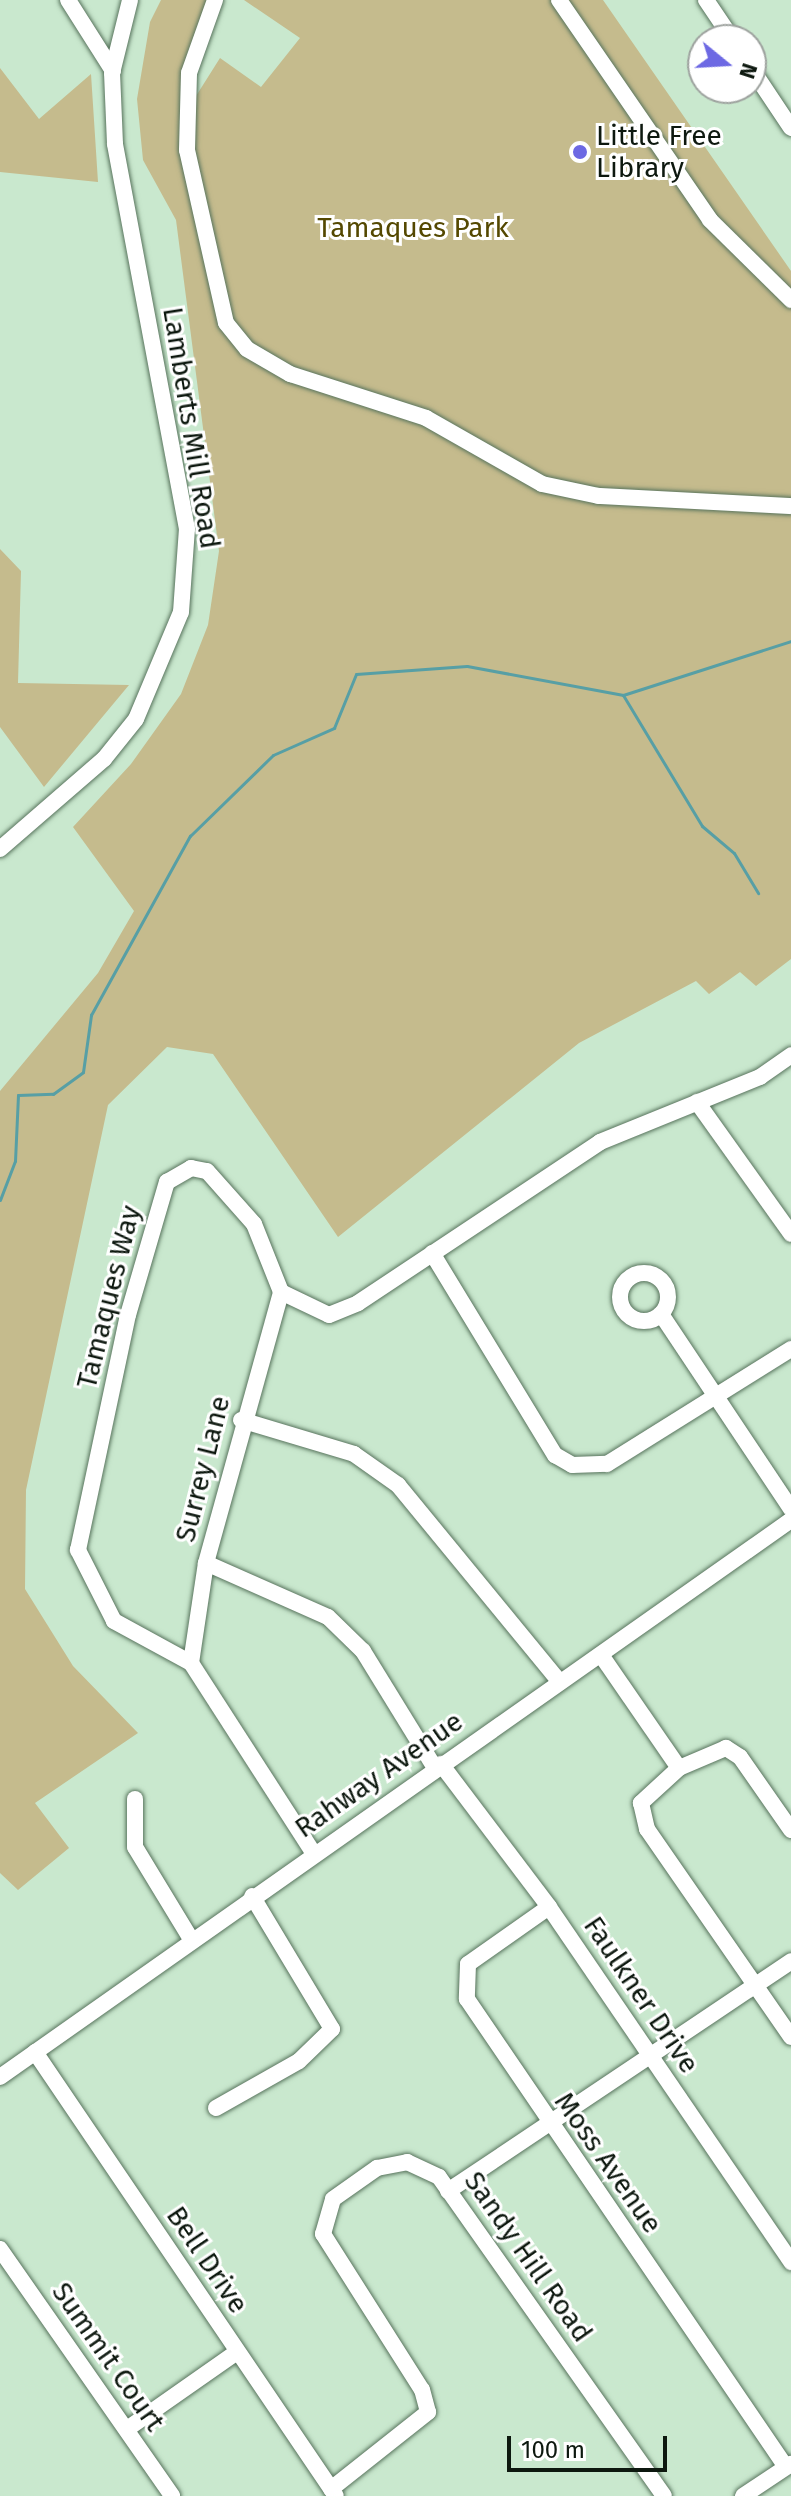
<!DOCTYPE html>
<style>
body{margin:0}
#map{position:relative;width:791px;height:2496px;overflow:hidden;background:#c9e8ce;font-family:"Fira Sans",sans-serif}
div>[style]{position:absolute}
.green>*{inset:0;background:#c5bb8d}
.stream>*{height:3px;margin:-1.5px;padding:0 1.5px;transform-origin:1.5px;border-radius:1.5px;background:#579fa5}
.roads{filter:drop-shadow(0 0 2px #58745d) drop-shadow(0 0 2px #58745d)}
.minor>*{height:16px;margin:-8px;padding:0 8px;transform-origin:8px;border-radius:8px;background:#fff}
.minor>.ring{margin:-8px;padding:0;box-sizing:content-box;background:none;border:16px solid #fff;border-radius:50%}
.dots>*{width:22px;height:22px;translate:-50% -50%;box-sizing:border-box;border:4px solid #fff;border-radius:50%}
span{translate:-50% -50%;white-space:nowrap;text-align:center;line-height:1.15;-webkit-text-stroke:6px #fff;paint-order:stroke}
.poi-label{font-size:28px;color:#0d180f}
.left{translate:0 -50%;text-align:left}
.park-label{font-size:28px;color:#544801}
.street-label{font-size:28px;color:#0d180f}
.north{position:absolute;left:687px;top:24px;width:80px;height:80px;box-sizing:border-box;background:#fff;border:2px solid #9ea39f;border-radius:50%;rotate:108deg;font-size:22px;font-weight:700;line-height:32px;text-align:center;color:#0d180f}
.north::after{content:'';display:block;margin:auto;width:28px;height:36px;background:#6d69e3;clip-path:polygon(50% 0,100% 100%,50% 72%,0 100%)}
.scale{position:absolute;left:507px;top:2436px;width:160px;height:36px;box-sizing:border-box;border:4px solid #0d180f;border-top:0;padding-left:10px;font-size:24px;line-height:28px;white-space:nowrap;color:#0d180f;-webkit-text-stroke:6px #fff;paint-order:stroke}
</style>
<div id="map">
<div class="green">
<i style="clip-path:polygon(161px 0,211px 0,179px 123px,220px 58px,261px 87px,300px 38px,244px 0,603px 0,791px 271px,791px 959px,756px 986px,740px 972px,709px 994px,696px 981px,579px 1043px,338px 1237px,213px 1054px,167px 1047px,108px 1105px,26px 1490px,25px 1589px,73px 1666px,138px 1733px,35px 1803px,69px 1848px,18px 1890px,0 1873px,0 1091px,98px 973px,134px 911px,73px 827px,131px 764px,181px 694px,208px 625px,219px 551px,176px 220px,143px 160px,137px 99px,150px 22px)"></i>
<i style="clip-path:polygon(0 68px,39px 119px,91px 74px,98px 182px,0 172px)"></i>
<i style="clip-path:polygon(0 549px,21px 571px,18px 683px,129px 685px,44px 787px,0 727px)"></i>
</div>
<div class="stream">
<i style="left:623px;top:695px;width:153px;rotate:58.9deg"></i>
<i style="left:702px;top:826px;width:42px;rotate:40.2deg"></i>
<i style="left:734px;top:853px;width:47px;rotate:59deg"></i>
<i style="left:0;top:1200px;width:42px;rotate:-69deg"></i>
<i style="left:15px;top:1161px;width:66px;rotate:-87.4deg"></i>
<i style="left:18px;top:1095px;width:35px;rotate:-2deg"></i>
<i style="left:53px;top:1094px;width:37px;rotate:-36deg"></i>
<i style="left:83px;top:1072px;width:58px;rotate:-82deg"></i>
<i style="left:91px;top:1015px;width:205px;rotate:-61.1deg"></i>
<i style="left:190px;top:836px;width:116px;rotate:-44.3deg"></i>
<i style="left:273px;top:755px;width:67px;rotate:-23.9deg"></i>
<i style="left:334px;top:728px;width:58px;rotate:-67.8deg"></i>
<i style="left:356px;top:674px;width:111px;rotate:-4.1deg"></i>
<i style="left:467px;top:666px;width:159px;rotate:10.5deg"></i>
<i style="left:623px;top:695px;width:176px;rotate:-17.8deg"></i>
</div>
<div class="roads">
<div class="minor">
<i style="left:68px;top:0;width:84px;rotate:57.6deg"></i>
<i style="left:215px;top:0;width:77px;rotate:109.6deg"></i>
<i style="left:189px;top:73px;width:77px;rotate:91.5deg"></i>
<i style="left:187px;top:150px;width:177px;rotate:77.3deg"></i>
<i style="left:226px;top:323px;width:33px;rotate:51deg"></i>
<i style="left:247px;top:349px;width:50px;rotate:30.2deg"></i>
<i style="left:290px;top:374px;width:143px;rotate:17.9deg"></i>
<i style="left:426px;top:418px;width:133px;rotate:29.6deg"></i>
<i style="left:542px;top:484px;width:58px;rotate:11.9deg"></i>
<i style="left:599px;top:496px;width:192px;rotate:3deg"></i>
<i style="left:559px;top:0;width:267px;rotate:55.5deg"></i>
<i style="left:710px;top:220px;width:114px;rotate:44.6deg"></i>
<i style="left:706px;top:0;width:48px;rotate:56deg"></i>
<i style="left:751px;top:68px;width:72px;rotate:56.3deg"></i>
<i style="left:0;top:849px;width:138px;rotate:-40.9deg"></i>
<i style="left:104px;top:759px;width:51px;rotate:-51.3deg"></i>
<i style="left:136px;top:719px;width:116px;rotate:-67.2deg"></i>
<i style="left:181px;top:612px;width:83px;rotate:-85.9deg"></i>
<i style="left:187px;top:529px;width:392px;rotate:-100.6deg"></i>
<i style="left:115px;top:144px;width:71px;rotate:-92.4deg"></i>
<i style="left:112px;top:73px;width:75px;rotate:-76.1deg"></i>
<i style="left:697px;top:1102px;width:162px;rotate:54.5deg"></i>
<i style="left:432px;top:1253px;width:237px;rotate:58.7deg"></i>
<i style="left:555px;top:1455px;width:20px;rotate:30deg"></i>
<i style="left:572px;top:1465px;width:35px;rotate:-2deg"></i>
<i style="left:607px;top:1464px;width:217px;rotate:-32deg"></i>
<i class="ring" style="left:620px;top:1273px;width:32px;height:32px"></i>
<i style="left:661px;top:1314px;width:234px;rotate:56.3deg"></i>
<i style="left:241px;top:1420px;width:118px;rotate:16.7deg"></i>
<i style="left:354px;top:1454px;width:54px;rotate:35.2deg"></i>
<i style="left:398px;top:1485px;width:255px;rotate:50.6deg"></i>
<i style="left:206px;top:1563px;width:133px;rotate:23.9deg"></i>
<i style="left:328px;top:1617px;width:49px;rotate:44.2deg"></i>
<i style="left:363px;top:1651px;width:137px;rotate:58.4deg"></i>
<i style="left:601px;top:1655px;width:137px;rotate:55.4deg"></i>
<i style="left:191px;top:1663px;width:88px;rotate:-151.4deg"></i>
<i style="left:114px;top:1621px;width:80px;rotate:-116.9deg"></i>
<i style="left:78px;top:1550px;width:240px;rotate:-78deg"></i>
<i style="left:128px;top:1315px;width:139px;rotate:-73.7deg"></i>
<i style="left:167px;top:1182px;width:28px;rotate:-30deg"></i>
<i style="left:191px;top:1168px;width:16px;rotate:11deg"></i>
<i style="left:207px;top:1171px;width:71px;rotate:48.4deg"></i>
<i style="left:254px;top:1224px;width:73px;rotate:68.3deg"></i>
<i style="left:281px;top:1292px;width:53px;rotate:25.6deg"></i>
<i style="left:329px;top:1315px;width:31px;rotate:-22deg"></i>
<i style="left:358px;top:1303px;width:291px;rotate:-33.6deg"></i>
<i style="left:600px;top:1142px;width:173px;rotate:-22.1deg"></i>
<i style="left:760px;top:1077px;width:38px;rotate:-35deg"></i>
<i style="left:191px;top:1663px;width:101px;rotate:-81.5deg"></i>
<i style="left:206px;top:1563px;width:281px;rotate:-74.5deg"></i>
<i style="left:191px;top:1663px;width:225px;rotate:57.2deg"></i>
<i style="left:441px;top:1764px;width:179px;rotate:52.9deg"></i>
<i style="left:549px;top:1907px;width:430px;rotate:55.7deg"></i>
<i style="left:135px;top:1799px;width:48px;rotate:90deg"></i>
<i style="left:135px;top:1847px;width:108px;rotate:58.7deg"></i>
<i style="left:791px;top:1830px;width:89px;rotate:-124.9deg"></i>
<i style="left:740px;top:1757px;width:17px;rotate:-147deg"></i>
<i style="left:726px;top:1748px;width:51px;rotate:156.9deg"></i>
<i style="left:679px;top:1768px;width:52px;rotate:137.4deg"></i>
<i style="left:641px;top:1803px;width:27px;rotate:77deg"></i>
<i style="left:647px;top:1829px;width:253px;rotate:55.3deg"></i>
<i style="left:549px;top:1907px;width:99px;rotate:144.9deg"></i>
<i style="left:468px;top:1964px;width:35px;rotate:92deg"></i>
<i style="left:467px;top:1999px;width:566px;rotate:55.72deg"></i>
<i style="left:35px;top:2052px;width:536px;rotate:55.87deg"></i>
<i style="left:0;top:2077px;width:967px;rotate:-35.15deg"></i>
<i style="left:216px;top:2108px;width:95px;rotate:-29.5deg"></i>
<i style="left:299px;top:2061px;width:46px;rotate:-44.1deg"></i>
<i style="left:332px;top:2029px;width:155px;rotate:-121deg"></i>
<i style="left:448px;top:2191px;width:413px;rotate:-33.8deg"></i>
<i style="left:0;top:2249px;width:301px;rotate:55.1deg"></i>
<i style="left:127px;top:2429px;width:134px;rotate:-35deg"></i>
<i style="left:331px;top:2489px;width:124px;rotate:-38.4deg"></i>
<i style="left:428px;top:2412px;width:23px;rotate:-105deg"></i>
<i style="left:422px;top:2390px;width:185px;rotate:-122.4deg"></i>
<i style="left:323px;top:2234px;width:36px;rotate:-74deg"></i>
<i style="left:333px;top:2199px;width:54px;rotate:-35.2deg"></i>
<i style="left:377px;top:2168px;width:31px;rotate:-11deg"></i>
<i style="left:407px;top:2162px;width:35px;rotate:25deg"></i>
<i style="left:439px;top:2177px;width:390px;rotate:54.8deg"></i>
<i style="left:743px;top:2496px;width:58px;rotate:-33.7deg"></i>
</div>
</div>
<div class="dots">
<i style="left:580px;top:152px;background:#6d69e3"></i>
</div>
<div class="poi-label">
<span class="left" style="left:596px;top:152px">Little Free<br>Library</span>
</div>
<div class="park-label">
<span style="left:413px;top:228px">Tamaques Park</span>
</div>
<div class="street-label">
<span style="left:191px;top:428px;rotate:81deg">Lamberts Mill Road</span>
<span style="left:109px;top:1297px;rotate:-76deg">Tamaques Way</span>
<span style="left:203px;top:1469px;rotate:-76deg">Surrey Lane</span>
<span style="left:379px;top:1775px;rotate:-35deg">Rahway Avenue</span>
<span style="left:641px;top:1995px;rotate:56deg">Faulkner Drive</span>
<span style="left:608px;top:2163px;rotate:55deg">Moss Avenue</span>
<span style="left:528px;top:2257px;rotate:55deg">Sandy Hill Road</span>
<span style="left:207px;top:2260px;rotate:56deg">Bell Drive</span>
<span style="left:108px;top:2357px;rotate:55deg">Summit Court</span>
</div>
<div class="north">N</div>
<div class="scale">100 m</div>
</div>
